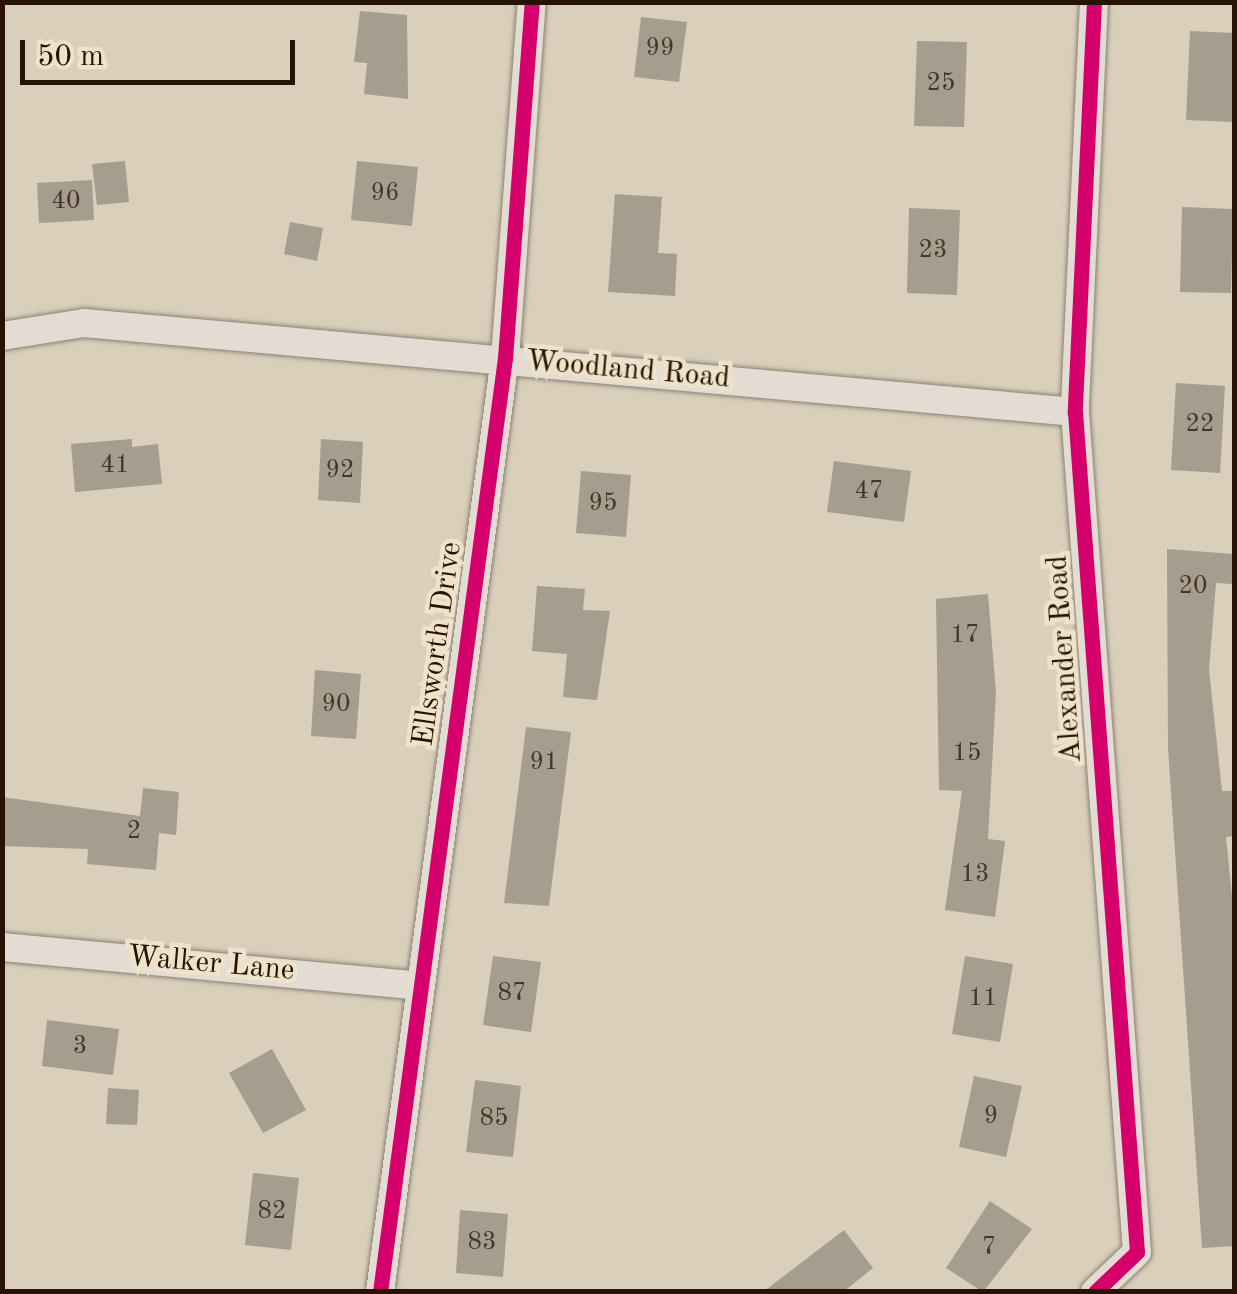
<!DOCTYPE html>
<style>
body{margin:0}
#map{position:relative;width:1237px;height:1294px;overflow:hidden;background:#d9cfba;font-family:"Old Standard TT",serif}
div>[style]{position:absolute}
.building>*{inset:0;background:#a59d8e}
.roads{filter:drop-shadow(0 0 2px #8a8174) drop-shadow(0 0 2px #8a8174)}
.minor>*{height:28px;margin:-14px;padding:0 14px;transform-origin:14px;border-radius:14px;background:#e2dcd2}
.cycleway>*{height:15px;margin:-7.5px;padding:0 7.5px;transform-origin:7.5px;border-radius:7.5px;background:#d6006c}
span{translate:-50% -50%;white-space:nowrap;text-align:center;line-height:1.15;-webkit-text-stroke:9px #efe2ca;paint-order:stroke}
.number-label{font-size:25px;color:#463626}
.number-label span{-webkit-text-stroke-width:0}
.street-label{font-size:30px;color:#261303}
.frame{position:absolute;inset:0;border:5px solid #261303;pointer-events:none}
.scale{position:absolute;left:20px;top:40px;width:275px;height:45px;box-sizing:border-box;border:5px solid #261303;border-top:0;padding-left:12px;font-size:30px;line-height:35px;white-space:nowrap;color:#261303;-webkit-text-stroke:8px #efe2ca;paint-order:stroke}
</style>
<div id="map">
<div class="building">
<i style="clip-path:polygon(360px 11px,407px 15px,408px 99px,364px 94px,367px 63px,354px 62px)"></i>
<i style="clip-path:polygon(641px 17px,687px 22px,679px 82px,634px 77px)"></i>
<i style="clip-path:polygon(1190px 31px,1234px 33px,1234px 122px,1186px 120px)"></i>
<i style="clip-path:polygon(917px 41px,967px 42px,964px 127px,914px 126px)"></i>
<i style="clip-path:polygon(125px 161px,129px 202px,97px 205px,92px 164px)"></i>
<i style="clip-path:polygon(357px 161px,418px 167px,412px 226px,351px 220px)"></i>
<i style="clip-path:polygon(92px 180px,94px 220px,39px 223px,37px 183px)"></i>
<i style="clip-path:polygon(615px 194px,662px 197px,658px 253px,677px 254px,675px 296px,608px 292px)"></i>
<i style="clip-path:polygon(1182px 207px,1233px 209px,1231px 293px,1180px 292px)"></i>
<i style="clip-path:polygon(909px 208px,960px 210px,957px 295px,907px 293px)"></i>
<i style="clip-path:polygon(290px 222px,323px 228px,317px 261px,284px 254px)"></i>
<i style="clip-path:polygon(1176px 383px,1225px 386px,1220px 473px,1171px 470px)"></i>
<i style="clip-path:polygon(132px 439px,132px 447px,158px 444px,162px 484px,75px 492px,71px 444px)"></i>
<i style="clip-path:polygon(321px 439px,363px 442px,360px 503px,318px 500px)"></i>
<i style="clip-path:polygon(834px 461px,911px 471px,904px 522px,827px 512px)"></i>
<i style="clip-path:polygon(581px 471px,631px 475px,626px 537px,576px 533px)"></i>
<i style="clip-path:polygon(1167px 549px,1234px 554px,1232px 584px,1216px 583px,1209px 670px,1222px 791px,1234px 791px,1234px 836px,1226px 837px,1234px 916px,1234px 1246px,1202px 1248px,1168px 748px)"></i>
<i style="clip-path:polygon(537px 586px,585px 589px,583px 610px,610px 611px,597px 700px,563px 697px,567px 654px,532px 651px)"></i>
<i style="clip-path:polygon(988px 594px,996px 693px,988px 839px,1005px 841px,995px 917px,945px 910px,962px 791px,939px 790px,936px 599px)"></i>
<i style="clip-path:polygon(315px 670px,361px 674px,356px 739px,311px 736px)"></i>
<i style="clip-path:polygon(526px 727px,571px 732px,549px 906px,504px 903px)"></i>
<i style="clip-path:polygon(143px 788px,179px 792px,176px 835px,159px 833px,156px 870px,87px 864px,88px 849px,2px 846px,2px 797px,140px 816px)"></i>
<i style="clip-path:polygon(493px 956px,541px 962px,531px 1032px,483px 1025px)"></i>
<i style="clip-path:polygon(965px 956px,1013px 964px,1000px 1042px,952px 1034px)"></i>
<i style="clip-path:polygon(47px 1020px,119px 1029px,113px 1075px,42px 1066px)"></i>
<i style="clip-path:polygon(272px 1049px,306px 1110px,263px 1133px,229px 1073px)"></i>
<i style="clip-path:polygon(974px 1076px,1022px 1086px,1006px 1157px,959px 1147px)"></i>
<i style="clip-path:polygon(475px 1080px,521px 1086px,513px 1157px,466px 1152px)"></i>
<i style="clip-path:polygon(108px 1088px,139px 1090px,137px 1125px,106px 1124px)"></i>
<i style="clip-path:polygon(253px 1173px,299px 1178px,291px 1250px,245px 1245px)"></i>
<i style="clip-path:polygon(990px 1201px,1032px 1229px,983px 1292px,946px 1268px)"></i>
<i style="clip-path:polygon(460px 1210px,508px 1214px,503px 1277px,456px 1273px)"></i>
<i style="clip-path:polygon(844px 1230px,873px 1268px,843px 1292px,763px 1292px)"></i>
</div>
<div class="roads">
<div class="minor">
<i style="left:1094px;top:2px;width:410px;rotate:92.7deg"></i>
<i style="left:1075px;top:412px;width:842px;rotate:85.78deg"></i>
<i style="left:1137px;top:1252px;width:58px;rotate:136.4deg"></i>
<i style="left:2px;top:336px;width:83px;rotate:-9deg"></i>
<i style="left:84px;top:323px;width:995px;rotate:5.13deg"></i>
<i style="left:2px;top:947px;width:419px;rotate:5.3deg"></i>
<i style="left:380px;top:1292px;width:942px;rotate:-82.38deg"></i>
<i style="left:505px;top:358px;width:357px;rotate:-85.7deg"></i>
</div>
</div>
<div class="cycleway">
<i style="left:1094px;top:2px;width:410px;rotate:92.7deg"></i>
<i style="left:1075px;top:412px;width:842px;rotate:85.78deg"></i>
<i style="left:1137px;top:1252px;width:58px;rotate:136.4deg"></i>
<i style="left:380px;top:1292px;width:942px;rotate:-82.38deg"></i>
<i style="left:505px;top:358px;width:357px;rotate:-85.7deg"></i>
</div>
<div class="number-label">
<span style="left:660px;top:49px">99</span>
<span style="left:941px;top:84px">25</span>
<span style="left:385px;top:194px">96</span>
<span style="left:66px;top:202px">40</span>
<span style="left:933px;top:251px">23</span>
<span style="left:1200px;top:425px">22</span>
<span style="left:115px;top:466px">41</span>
<span style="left:340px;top:471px">92</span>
<span style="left:869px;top:492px">47</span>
<span style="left:603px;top:504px">95</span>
<span style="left:1193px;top:587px">20</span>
<span style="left:965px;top:636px">17</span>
<span style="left:336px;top:705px">90</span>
<span style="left:967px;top:754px">15</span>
<span style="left:544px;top:763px">91</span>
<span style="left:134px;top:832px">2</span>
<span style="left:975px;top:875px">13</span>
<span style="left:512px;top:994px">87</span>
<span style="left:983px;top:999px">11</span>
<span style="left:80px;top:1047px">3</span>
<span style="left:991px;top:1117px">9</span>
<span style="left:494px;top:1119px">85</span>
<span style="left:272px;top:1212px">82</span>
<span style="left:482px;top:1243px">83</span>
<span style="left:989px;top:1248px">7</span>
</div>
<div class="street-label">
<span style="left:628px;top:370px;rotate:5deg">Woodland Road</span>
<span style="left:438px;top:644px;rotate:-82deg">Ellsworth Drive</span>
<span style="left:1065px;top:659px;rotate:-94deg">Alexander Road</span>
<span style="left:211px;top:964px;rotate:5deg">Walker Lane</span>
</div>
<div class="frame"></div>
<div class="scale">50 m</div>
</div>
